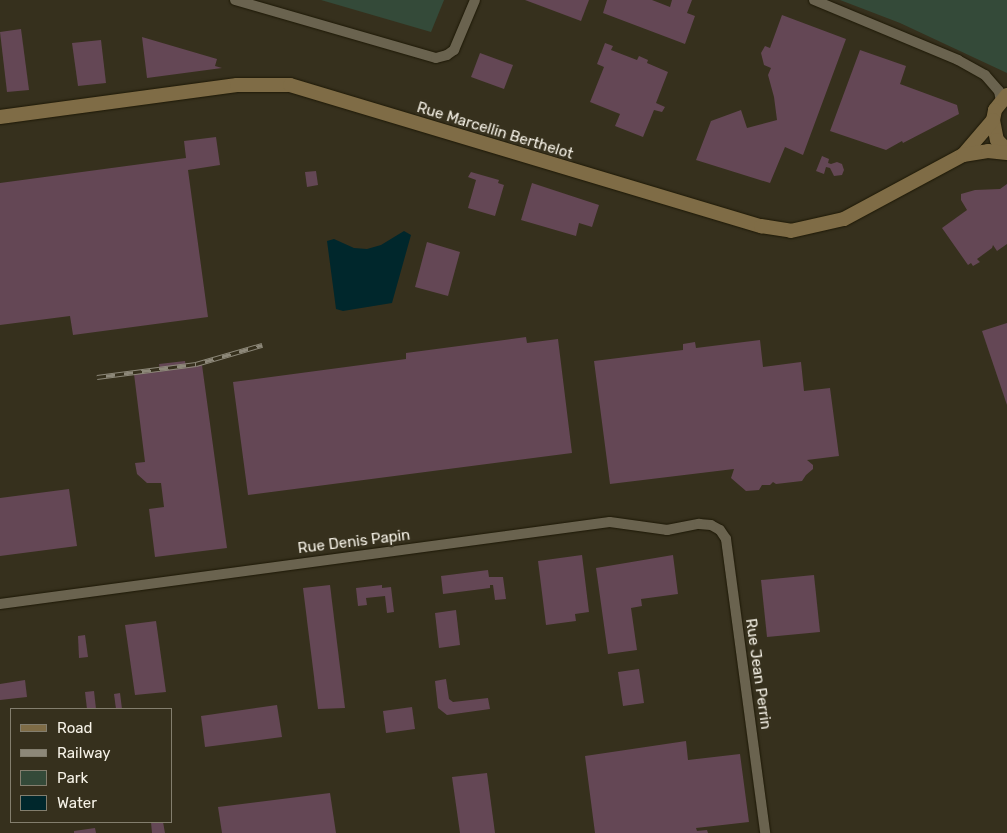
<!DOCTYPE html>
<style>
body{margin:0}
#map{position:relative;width:1007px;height:833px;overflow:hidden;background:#36301d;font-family:Rubik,sans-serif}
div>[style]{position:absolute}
.green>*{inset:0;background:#344a39}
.water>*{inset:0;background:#00272c}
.building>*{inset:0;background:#644755}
.roads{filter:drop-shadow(0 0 1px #1d1806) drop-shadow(0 0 1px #1d1806)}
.street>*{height:10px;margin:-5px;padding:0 5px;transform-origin:5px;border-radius:5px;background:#6a634f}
.secondary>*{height:14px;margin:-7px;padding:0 7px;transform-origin:7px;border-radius:7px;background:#7f6c46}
.rail>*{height:5px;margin-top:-2.5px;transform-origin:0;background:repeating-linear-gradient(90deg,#36301d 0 9px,#8d8879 0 18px);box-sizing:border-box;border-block:1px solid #8d8879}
span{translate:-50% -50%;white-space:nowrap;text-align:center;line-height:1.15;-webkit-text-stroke:5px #36301d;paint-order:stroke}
.street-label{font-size:15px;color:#f6f2e7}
.legend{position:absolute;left:10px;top:708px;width:162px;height:115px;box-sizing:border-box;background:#36301d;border:1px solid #837e6e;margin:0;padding:6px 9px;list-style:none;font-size:15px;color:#f6f2e7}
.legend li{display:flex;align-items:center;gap:10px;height:25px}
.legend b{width:25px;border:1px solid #837e6e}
</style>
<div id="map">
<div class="green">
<i style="clip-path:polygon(321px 0,444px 0,431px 32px)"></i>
<i style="clip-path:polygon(840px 0,1007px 0,1007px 73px,900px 23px)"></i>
</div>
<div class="water">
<i style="clip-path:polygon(404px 231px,411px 235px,392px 303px,343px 311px,336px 309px,327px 241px,334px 239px,354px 248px,367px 249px,381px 245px)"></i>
</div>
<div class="building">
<i style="clip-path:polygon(525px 0,589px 0,581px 21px)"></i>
<i style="clip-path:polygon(607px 0,652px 0,670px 7px,672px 0,692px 0,687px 13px,695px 16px,685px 44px,603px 13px)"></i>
<i style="clip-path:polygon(782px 15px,846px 39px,803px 155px,785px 147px,770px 183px,696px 160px,711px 121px,741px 110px,747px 128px,777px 120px,774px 97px,768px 75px,771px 68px,764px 65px,761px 53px,765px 46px,770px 48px)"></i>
<i style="clip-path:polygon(21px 29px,29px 90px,7px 92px,0 32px)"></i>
<i style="clip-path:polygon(142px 37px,217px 59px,215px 66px,222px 68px,147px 78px)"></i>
<i style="clip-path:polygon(101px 40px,106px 83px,78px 86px,72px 43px)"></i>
<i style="clip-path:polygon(605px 43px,613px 46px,611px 50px,637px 60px,639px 56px,648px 60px,647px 63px,668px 72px,656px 103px,665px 107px,662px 112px,654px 110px,643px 137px,615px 126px,620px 114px,590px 102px,604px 67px,597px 64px)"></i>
<i style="clip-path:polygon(860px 50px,906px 66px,900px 84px,957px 105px,959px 114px,903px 143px,902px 141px,886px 150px,830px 131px)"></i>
<i style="clip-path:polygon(480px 53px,513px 65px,504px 89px,471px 77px)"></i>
<i style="clip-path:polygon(216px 137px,220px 165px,188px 170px,208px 317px,73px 335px,70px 316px,0 325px,0 183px,186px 158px,184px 141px)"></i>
<i style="clip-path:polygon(822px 156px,829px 159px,828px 163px,831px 164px,837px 162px,842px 164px,844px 170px,842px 175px,834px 176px,830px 168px,826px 167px,824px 174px,816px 171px)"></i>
<i style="clip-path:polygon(316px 171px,318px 185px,307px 187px,305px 172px)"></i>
<i style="clip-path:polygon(471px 172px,499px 180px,498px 183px,504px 185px,495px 216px,468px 208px,476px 180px,468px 177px)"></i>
<i style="clip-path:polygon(532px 183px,599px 205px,592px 227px,579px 223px,576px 236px,521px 220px)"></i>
<i style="clip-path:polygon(1007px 184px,1007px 244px,997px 251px,993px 245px,992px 248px,977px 259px,980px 262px,973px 266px,971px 263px,968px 265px,942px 228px,967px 210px,961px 200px,961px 194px,975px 190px,1000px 189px)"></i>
<i style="clip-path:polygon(427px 242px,460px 252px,448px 296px,415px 287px)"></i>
<i style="clip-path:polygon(1007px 323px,1007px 405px,982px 331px)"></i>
<i style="clip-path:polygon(526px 337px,527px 343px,558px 339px,572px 453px,248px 495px,233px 382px,406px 359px,406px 353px)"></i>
<i style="clip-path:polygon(760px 340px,763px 367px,801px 362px,804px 391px,830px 388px,839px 456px,807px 460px,813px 465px,813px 469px,806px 475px,802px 481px,776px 484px,773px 482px,770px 485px,762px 485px,759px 490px,746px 491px,731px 478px,734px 469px,610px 484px,594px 361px,683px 350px,683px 344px,695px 342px,696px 348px)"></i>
<i style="clip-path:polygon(185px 361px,186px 367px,202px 365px,227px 548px,155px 557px,149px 509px,164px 507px,161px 483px,147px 483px,137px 474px,135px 463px,145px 462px,134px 374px,160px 371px,159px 364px)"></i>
<i style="clip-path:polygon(69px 489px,77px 546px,0 556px,0 498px)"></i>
<i style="clip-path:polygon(582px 555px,589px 612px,575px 614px,576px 621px,546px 625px,538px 561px)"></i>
<i style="clip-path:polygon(673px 555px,678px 594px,641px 599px,642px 606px,631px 608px,637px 650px,608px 654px,596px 568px)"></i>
<i style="clip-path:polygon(488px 570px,489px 577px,503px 577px,506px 599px,495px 600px,493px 585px,490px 585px,490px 588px,443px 594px,441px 576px)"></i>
<i style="clip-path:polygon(814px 575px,820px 632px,767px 637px,761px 580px)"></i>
<i style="clip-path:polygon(330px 585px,345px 708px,318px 709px,303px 588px)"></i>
<i style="clip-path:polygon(382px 585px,382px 588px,391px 587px,394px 612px,387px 613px,385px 596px,366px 598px,367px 605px,358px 606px,356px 588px)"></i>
<i style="clip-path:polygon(456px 610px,460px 645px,439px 648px,435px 613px)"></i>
<i style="clip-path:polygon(156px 621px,166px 692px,135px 695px,125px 625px)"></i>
<i style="clip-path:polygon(85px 635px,88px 657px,79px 658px,78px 636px)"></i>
<i style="clip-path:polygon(639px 669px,644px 703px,623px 706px,618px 672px)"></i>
<i style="clip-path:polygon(446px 679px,449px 699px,453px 702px,488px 698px,490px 709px,447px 715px,438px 708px,435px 681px)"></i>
<i style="clip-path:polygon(25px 680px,27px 697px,0 700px,0 684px)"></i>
<i style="clip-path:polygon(94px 691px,96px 709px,87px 709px,85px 692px)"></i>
<i style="clip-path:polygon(120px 693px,122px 709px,116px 709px,114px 694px)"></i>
<i style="clip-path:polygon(277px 705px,282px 737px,205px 747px,201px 716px)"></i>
<i style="clip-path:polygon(412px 707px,415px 729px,386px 733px,383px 711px)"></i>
<i style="clip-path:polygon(686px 741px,688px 760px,740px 754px,749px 822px,696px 828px,697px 831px,707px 830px,708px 833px,595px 833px,585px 756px)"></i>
<i style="clip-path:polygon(487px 773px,495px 833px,460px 833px,452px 777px)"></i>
<i style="clip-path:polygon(330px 793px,336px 833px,222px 833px,218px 807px)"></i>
<i style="clip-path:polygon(151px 822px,163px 822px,165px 833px,152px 833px)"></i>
<i style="clip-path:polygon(95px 828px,96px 833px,74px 833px,74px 831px)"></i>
</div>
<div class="roads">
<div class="street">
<i style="left:235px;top:0;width:209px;rotate:16.1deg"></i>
<i style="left:436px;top:58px;width:11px;rotate:-15deg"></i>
<i style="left:447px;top:55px;width:9px;rotate:-36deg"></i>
<i style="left:454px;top:50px;width:54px;rotate:-67.2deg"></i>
<i style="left:814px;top:0;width:156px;rotate:22.6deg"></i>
<i style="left:958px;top:60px;width:31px;rotate:29deg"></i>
<i style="left:985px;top:75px;width:21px;rotate:49deg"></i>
<i style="left:999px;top:91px;width:10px;rotate:79deg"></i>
<i style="left:0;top:604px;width:615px;rotate:-7.66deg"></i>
<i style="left:610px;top:522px;width:58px;rotate:8deg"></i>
<i style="left:667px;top:530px;width:33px;rotate:-11deg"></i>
<i style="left:699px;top:524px;width:12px;rotate:5deg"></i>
<i style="left:711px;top:525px;width:10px;rotate:29deg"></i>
<i style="left:720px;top:530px;width:11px;rotate:56deg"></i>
<i style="left:726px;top:539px;width:297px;rotate:82.4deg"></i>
</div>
<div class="secondary">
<i style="left:1007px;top:95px;width:19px;rotate:129deg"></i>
<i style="left:995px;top:110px;width:10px;rotate:101deg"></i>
<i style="left:993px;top:120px;width:20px;rotate:79deg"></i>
<i style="left:997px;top:140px;width:14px;rotate:45deg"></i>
<i style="left:0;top:117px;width:239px;rotate:-7.7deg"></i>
<i style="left:237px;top:85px;width:53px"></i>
<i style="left:290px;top:85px;width:492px;rotate:16.7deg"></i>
<i style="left:761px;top:226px;width:30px;rotate:9deg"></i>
<i style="left:791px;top:231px;width:54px;rotate:-12.8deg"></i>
<i style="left:844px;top:219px;width:135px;rotate:-28.3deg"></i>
<i style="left:963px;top:155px;width:46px;rotate:-49.4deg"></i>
<i style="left:963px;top:155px;width:25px;rotate:-9deg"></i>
<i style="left:988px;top:151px;width:19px;rotate:6deg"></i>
</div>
</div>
<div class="rail">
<i style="left:97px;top:377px;width:100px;rotate:-7.5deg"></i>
<i style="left:196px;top:364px;width:69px;rotate:-16.1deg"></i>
</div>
<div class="street-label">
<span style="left:495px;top:131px;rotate:17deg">Rue Marcellin Berthelot</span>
<span style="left:354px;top:542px;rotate:-7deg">Rue Denis Papin</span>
<span style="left:758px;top:674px;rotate:82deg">Rue Jean Perrin</span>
</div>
<ul class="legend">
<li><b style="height:6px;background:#7f6c46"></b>Road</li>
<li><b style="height:6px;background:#8d8879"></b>Railway</li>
<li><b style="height:14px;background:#344a39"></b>Park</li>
<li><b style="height:14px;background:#00272c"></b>Water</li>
</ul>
</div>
